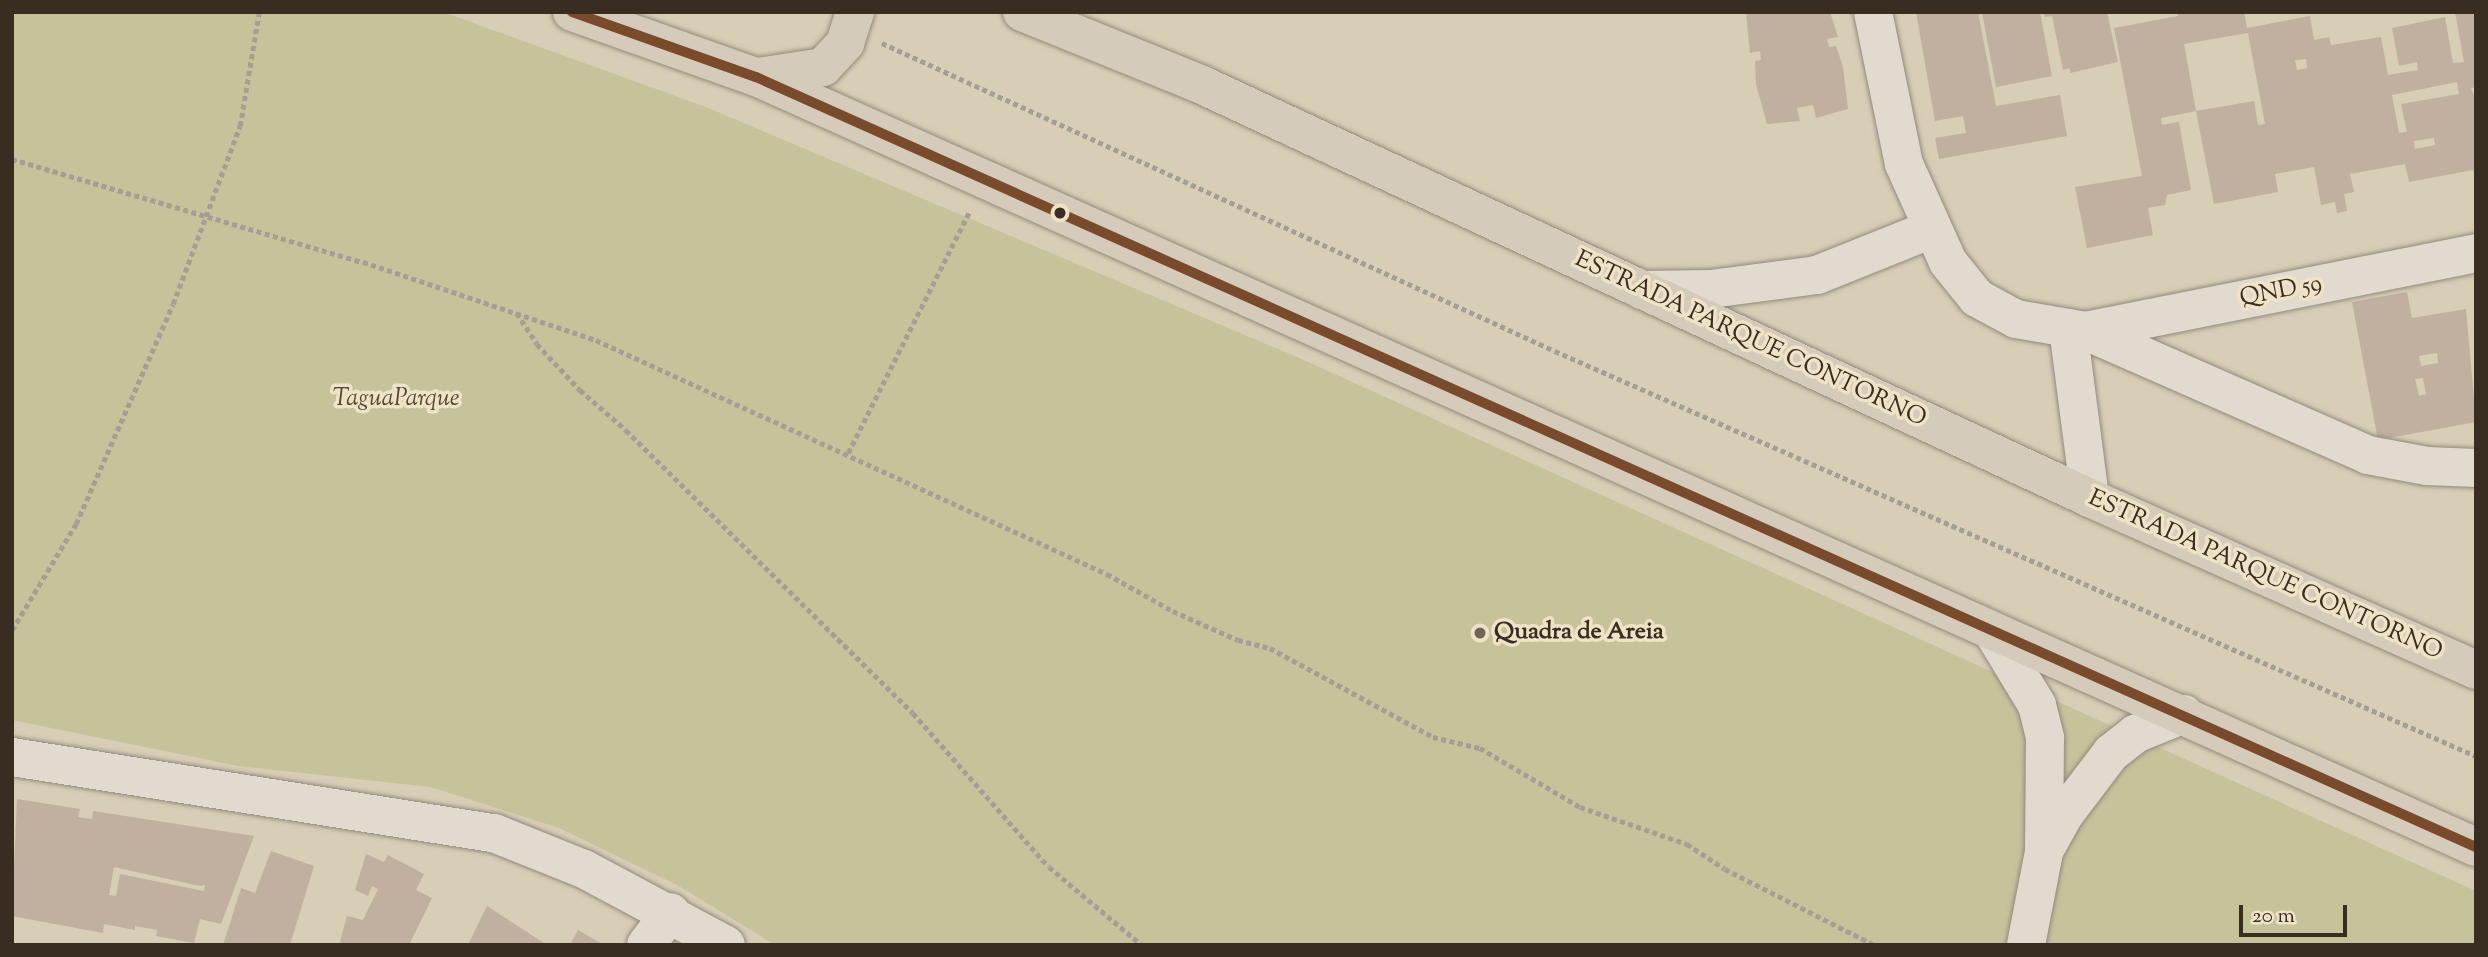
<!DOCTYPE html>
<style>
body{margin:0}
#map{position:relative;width:2488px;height:957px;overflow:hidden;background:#d8cdb5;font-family:"Sorts Mill Goudy",serif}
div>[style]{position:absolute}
.green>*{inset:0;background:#c6c39b}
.building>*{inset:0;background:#c1afa0}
.path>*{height:4.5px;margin-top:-2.25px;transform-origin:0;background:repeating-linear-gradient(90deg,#a49f95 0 5px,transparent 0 8.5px)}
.roads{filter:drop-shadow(0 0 2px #928a7c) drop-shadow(0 0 2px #928a7c)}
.minor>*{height:38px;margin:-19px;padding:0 19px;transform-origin:19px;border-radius:19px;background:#e0dbce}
.highway>*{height:38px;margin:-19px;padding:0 19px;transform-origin:19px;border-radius:19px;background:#d5cbba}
.bus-1>*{height:10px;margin:-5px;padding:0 5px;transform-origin:5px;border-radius:5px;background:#7a4b2a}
.dots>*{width:19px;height:19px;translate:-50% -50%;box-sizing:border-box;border:4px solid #efe2c6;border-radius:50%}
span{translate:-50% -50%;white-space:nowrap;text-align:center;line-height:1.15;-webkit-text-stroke:7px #efe2c6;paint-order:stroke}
.street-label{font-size:24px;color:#382d20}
.park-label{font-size:24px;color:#514934;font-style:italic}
.poi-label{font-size:24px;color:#382d20;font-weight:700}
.left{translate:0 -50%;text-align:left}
.frame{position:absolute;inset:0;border:14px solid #382d20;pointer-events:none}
.scale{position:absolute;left:2239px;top:905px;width:108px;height:32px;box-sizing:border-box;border:4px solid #382d20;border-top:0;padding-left:9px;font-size:21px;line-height:24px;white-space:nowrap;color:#382d20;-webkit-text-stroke:5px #efe2c6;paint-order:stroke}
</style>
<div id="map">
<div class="green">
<i style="clip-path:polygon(12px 12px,443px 12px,706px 107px,1297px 357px,2476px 891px,2476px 945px,775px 945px,679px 886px,559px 828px,431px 787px,238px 766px,12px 720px)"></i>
</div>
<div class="building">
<i style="clip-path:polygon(1746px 12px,1830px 12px,1838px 37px,1827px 39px,1829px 47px,1836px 46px,1843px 67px,1848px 109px,1816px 118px,1813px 105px,1797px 108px,1800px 121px,1767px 124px,1756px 84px,1755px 61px,1761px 60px,1760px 51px,1750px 53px)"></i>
<i style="clip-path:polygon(1916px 12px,1978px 12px,1996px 106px,2060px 95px,2067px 136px,1939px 159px,1935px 138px,1966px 133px,1963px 116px,1935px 121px)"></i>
<i style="clip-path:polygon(1982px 12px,2040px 12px,2052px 76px,1996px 87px)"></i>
<i style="clip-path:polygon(2044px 12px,2107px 12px,2118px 62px,2070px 73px,2070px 68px,2063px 70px,2052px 16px,2045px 17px)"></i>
<i style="clip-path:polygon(evenodd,2178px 12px,2244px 12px,2247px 28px,2310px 16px,2314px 40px,2329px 37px,2331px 45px,2381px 37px,2388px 75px,2418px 70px,2417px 62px,2399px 66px,2392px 28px,2445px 17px,2453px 63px,2464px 62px,2455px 12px,2476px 12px,2476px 87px,2471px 88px,2476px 100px,2476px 178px,2473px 170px,2409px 182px,2405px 164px,2350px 174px,2354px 192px,2344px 194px,2347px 211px,2337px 213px,2335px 202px,2321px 205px,2314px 167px,2275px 174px,2278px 192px,2214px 204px,2196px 111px,2254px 101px,2258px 125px,2265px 124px,2248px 33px,2184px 44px,2196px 111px,2161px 118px,2162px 125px,2179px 122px,2191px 190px,2167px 195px,2165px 205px,2148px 208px,2153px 235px,2087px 248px,2075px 187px,2142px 176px,2114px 28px,2178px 16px,2178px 12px,2306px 59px,2307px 68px,2297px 70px,2295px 60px,2306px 59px,2178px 12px,2457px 82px,2459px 94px,2401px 104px,2407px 132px,2399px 133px,2392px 95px,2457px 82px,2178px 12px,2434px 138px,2435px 145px,2415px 149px,2414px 141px,2434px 138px)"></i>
<i style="clip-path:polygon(evenodd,2407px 292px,2412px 318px,2466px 309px,2476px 422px,2378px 440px,2352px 302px,2407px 292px,2437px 353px,2438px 363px,2421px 366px,2419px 356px,2437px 353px,2407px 292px,2423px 378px,2426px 394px,2419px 396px,2415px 379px,2423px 378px)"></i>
<i style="clip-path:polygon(evenodd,17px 799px,80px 809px,78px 817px,92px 819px,93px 811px,254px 836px,221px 924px,200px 919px,194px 943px,156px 936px,157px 930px,135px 926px,135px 930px,104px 924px,103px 933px,12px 916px,17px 799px,114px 867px,200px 886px,205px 885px,204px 891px,120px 874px,116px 896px,109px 895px,114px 867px)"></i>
<i style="clip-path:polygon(271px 851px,314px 866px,290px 945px,223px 945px,241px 888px,255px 893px)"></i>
<i style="clip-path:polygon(366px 854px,384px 862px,388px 855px,424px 874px,416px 890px,432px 898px,409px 945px,339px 945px,347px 916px,363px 920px,378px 889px,372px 886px,368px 896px,355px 890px)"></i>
<i style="clip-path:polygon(487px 906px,547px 945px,468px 945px)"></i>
<i style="clip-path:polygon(578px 930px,604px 945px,570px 945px)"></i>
</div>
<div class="path">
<i style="left:882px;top:43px;width:740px;rotate:24.59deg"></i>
<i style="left:1555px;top:351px;width:1006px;rotate:23.74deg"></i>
<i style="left:12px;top:159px;width:366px;rotate:16.4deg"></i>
<i style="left:363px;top:262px;width:246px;rotate:18.5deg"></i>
<i style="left:596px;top:340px;width:562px;rotate:24.6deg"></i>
<i style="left:1107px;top:574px;width:76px;rotate:29.3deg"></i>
<i style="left:1173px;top:611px;width:71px;rotate:24deg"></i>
<i style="left:1238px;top:640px;width:33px;rotate:14deg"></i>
<i style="left:1270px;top:648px;width:186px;rotate:28.6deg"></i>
<i style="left:1433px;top:737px;width:48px;rotate:13.2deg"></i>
<i style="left:1480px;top:748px;width:116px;rotate:30.5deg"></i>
<i style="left:1580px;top:807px;width:113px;rotate:19.1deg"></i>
<i style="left:1687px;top:844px;width:45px;rotate:33.3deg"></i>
<i style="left:1725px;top:869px;width:167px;rotate:27deg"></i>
<i style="left:517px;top:313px;width:37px;rotate:57deg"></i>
<i style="left:537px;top:344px;width:63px;rotate:46.9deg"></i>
<i style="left:580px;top:390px;width:61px;rotate:41deg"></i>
<i style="left:626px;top:430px;width:403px;rotate:44.6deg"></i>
<i style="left:913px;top:713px;width:205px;rotate:48.6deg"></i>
<i style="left:1049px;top:867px;width:121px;rotate:40deg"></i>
<i style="left:848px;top:453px;width:270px;rotate:-63.3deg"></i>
<i style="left:12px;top:630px;width:124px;rotate:-58.9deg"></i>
<i style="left:76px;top:524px;width:240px;rotate:-66.2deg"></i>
<i style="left:173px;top:304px;width:190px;rotate:-69.4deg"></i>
<i style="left:240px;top:126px;width:116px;rotate:-80.5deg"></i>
</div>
<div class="roads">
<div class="minor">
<i style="left:1873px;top:12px;width:155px;rotate:78.5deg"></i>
<i style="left:1904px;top:164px;width:107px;rotate:65.8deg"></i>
<i style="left:1948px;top:262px;width:46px;rotate:51.1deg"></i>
<i style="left:1977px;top:298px;width:44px;rotate:28.3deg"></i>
<i style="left:2016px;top:319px;width:71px;rotate:9.7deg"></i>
<i style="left:2086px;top:331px;width:308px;rotate:23.7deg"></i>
<i style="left:2368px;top:455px;width:60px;rotate:10.6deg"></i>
<i style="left:2427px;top:466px;width:49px;rotate:2.3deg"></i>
<i style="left:1642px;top:290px;width:69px;rotate:-0.8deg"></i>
<i style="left:1711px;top:289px;width:107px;rotate:-7.5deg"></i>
<i style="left:1817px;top:275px;width:124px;rotate:-21.8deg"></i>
<i style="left:2068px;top:328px;width:171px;rotate:82.6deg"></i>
<i style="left:2086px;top:331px;width:398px;rotate:-11.3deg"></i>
<i style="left:1992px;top:631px;width:87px;rotate:58.7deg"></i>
<i style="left:2037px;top:705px;width:34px;rotate:76deg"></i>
<i style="left:2045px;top:738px;width:114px;rotate:90.5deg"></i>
<i style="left:2044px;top:852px;width:95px;rotate:101deg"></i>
<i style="left:12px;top:757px;width:488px;rotate:9deg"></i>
<i style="left:494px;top:833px;width:97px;rotate:21.8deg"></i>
<i style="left:584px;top:869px;width:161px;rotate:28.2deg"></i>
<i style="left:2048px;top:844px;width:33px;rotate:-61deg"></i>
<i style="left:2064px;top:815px;width:78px;rotate:-52.8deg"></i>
<i style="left:2111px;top:753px;width:31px;rotate:-38deg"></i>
<i style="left:2135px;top:734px;width:53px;rotate:-22.2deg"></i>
<i style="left:646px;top:945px;width:41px;rotate:-52.9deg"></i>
</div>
<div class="highway">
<i style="left:572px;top:12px;width:195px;rotate:19.5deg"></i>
<i style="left:756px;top:77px;width:1884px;rotate:24.12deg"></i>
<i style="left:1022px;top:12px;width:192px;rotate:22deg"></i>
<i style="left:1200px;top:84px;width:982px;rotate:24.95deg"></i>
<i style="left:2090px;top:498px;width:423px;rotate:24deg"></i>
<i style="left:758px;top:77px;width:66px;rotate:-8.7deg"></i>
<i style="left:823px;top:67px;width:33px;rotate:-47deg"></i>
<i style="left:845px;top:43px;width:33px;rotate:-72deg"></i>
</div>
</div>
<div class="bus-1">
<i style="left:572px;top:12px;width:195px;rotate:19.5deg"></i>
<i style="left:756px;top:77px;width:1884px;rotate:24.12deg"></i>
</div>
<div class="dots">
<i style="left:1060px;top:213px;background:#382d20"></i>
<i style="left:1480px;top:633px;background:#706554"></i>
</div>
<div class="street-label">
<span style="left:2281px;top:292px;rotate:-11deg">QND 59</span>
<span style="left:1750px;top:340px;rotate:25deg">ESTRADA PARQUE CONTORNO</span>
<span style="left:2265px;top:576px;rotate:24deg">ESTRADA PARQUE CONTORNO</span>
</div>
<div class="park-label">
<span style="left:396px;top:400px">TaguaParque</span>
</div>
<div class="poi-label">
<span class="left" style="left:1494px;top:633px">Quadra de Areia</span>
</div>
<div class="frame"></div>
<div class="scale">20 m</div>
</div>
